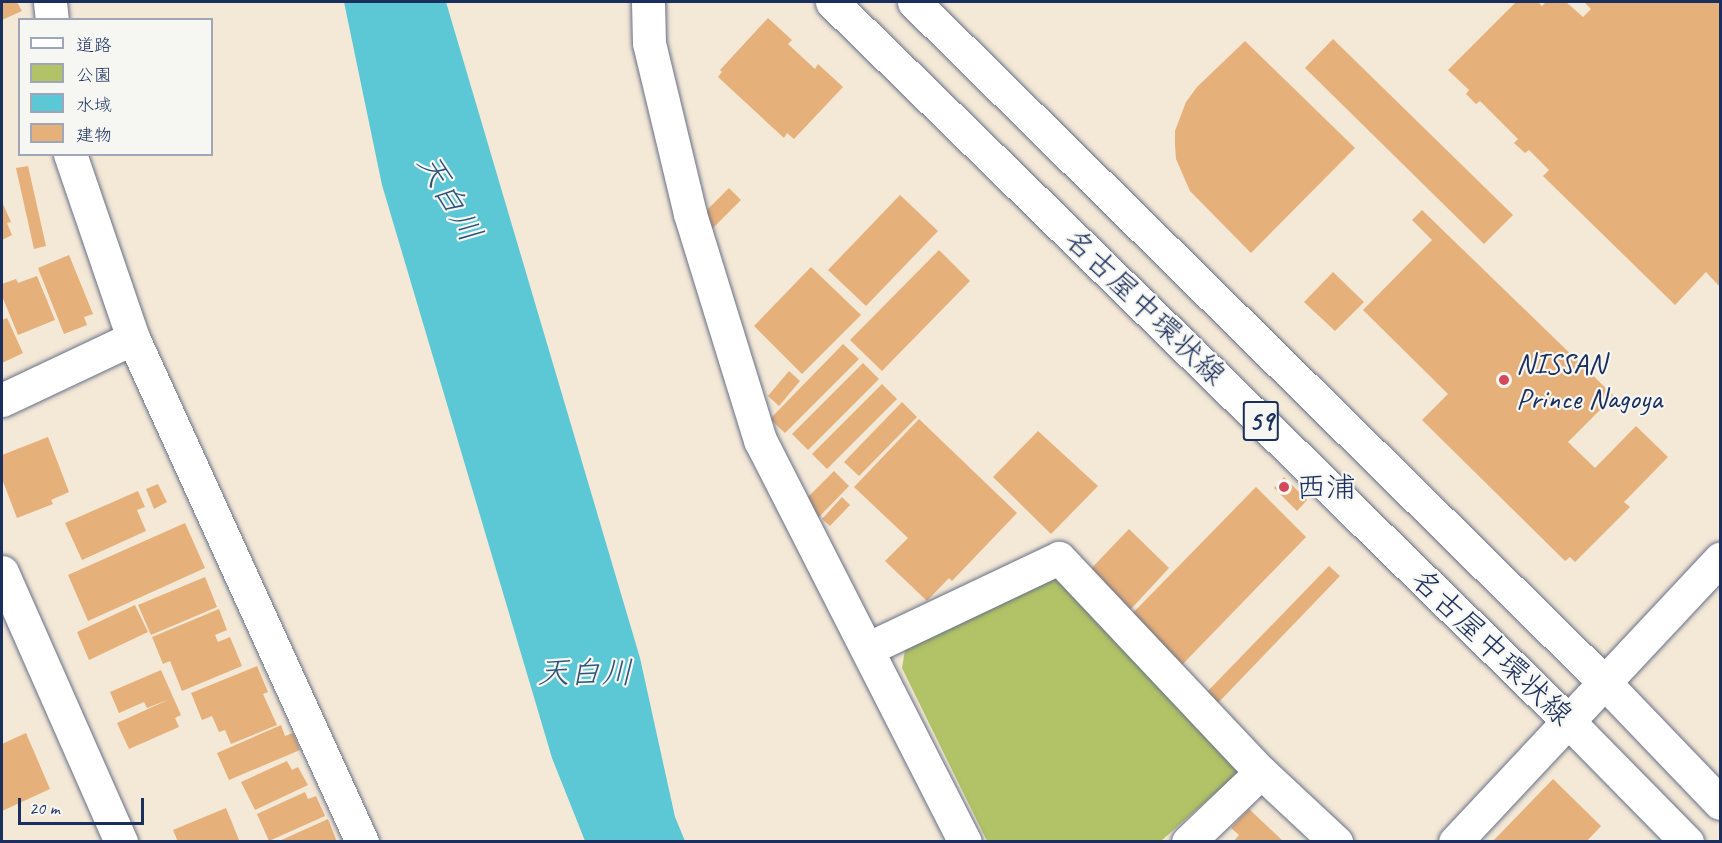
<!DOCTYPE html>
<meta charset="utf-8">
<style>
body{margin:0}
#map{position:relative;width:1722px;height:843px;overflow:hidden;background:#f4e8d6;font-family:Caveat,"Klee One",sans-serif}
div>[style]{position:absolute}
.green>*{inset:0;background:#b1c366}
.water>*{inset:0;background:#5cc8d5}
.building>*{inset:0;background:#e6b07a}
.roads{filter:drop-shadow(0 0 2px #677088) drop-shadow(0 0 2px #677088)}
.minor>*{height:33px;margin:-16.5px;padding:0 16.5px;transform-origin:16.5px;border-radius:16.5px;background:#fff}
.tertiary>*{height:33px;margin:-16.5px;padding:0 16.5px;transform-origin:16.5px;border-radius:16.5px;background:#fff}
.primary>*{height:33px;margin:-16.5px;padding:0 16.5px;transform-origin:16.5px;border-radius:16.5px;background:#fff}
.dots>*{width:16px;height:16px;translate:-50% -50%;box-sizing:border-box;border:3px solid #f6f6f2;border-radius:50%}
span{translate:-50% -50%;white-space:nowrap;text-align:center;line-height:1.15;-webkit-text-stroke:4.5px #f6f6f2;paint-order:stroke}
.shield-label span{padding:2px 4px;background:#f6f6f2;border:2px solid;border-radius:4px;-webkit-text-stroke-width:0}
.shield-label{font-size:28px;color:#1b2f5e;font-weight:700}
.street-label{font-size:30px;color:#1b2f5e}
.poi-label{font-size:30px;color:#1b2f5e}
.left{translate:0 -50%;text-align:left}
.water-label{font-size:32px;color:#2b557c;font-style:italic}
.frame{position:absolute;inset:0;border:3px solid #1b2f5e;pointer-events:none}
.legend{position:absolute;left:18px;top:18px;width:195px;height:138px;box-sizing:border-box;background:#f6f6f2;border:2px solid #9ea6b7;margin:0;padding:8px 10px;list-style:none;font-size:18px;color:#1b2f5e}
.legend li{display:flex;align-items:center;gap:12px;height:30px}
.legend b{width:30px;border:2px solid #9ea6b7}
.scale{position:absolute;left:18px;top:798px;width:126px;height:27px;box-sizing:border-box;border:3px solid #1b2f5e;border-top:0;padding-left:8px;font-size:18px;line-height:21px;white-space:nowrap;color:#1b2f5e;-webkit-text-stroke:4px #f6f6f2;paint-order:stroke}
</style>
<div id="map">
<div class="green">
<i style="clip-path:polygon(1061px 574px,1239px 772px,1161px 841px,987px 841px,902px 668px,906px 644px)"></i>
</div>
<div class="water">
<i style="clip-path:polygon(344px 2px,446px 2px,640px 658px,675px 817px,685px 841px,585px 841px,552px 758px,382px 185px)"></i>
</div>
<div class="building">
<i style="clip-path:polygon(2px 2px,17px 2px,22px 11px,2px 20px)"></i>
<i style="clip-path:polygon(1516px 2px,1538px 2px,1542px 6px,1546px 2px,1566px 2px,1583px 17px,1591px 9px,1584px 2px,1720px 2px,1720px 287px,1706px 272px,1675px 305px,1543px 176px,1549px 170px,1529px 150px,1525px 153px,1514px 143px,1518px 139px,1480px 101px,1476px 104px,1466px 94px,1469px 90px,1448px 70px)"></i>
<i style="clip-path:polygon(768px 18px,792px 40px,788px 44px,815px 69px,818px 64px,843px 87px,794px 139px,787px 133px,784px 138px,718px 77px,722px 72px,720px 70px)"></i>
<i style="clip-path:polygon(1333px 39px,1513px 215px,1484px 244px,1305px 68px)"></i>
<i style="clip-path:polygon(1245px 41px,1355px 148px,1251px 253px,1190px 191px,1176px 159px,1175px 145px,1175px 131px,1186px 102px,1197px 87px)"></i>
<i style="clip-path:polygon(28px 166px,46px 246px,34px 249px,16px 168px)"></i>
<i style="clip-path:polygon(729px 188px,741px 200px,710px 231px,703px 224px,707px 210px)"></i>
<i style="clip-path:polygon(900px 195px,938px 231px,866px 306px,828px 270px)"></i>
<i style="clip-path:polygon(2px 202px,11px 222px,7px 223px,12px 235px,2px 240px)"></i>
<i style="clip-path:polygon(1422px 210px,1614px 396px,1568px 442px,1595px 468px,1636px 426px,1668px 457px,1624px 502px,1630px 507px,1575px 562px,1570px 557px,1565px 561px,1422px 420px,1448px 394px,1363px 310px,1432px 240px,1412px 220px)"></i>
<i style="clip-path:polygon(939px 250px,970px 281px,882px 371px,850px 340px)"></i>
<i style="clip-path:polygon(69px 255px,93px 314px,84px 317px,87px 325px,64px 334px,38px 268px)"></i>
<i style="clip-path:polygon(811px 267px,861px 315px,802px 374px,754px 326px)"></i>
<i style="clip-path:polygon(1333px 272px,1364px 302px,1335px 331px,1304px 302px)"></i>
<i style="clip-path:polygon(37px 276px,55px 320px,18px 335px,2px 296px,2px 284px,16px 279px,18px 283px)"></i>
<i style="clip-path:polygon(7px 318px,23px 353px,2px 363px,2px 320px)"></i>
<i style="clip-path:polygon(843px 344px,859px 359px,785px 433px,770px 419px)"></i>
<i style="clip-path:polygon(863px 363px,879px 379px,808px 450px,792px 434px)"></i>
<i style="clip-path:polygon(789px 371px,800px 381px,779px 406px,768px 396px)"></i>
<i style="clip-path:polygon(882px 384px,897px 399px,827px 469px,812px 454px)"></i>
<i style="clip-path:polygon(902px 402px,917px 417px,859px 476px,844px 462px)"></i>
<i style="clip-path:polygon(919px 419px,1017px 513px,952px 581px,949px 578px,927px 601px,885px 561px,908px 538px,854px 487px)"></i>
<i style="clip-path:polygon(1038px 431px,1098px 486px,1051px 534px,993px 477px)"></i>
<i style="clip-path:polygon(48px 437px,69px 492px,51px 500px,53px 504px,17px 518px,2px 479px,2px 455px)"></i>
<i style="clip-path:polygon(834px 471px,849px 486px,818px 518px,802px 503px)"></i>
<i style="clip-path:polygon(1284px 477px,1307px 500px,1297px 511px,1274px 488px)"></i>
<i style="clip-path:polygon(158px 484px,167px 502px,154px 509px,146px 489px)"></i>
<i style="clip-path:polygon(1256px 487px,1306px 537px,1178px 669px,1127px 619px)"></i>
<i style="clip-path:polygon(138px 491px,145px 507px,137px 510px,146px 531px,82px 560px,65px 523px)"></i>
<i style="clip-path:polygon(842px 497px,850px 505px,830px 526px,822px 519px)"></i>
<i style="clip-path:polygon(185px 523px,205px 568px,88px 621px,68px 575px)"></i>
<i style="clip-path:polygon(1129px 529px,1169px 568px,1130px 610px,1086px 574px)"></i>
<i style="clip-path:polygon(1329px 566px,1340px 576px,1217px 704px,1206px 693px)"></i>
<i style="clip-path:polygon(205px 577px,217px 607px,151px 635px,138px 605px)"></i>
<i style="clip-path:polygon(135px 605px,148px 632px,89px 660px,77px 632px)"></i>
<i style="clip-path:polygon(219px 609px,227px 630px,215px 635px,218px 642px,230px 637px,242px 666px,182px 691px,170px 661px,163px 664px,152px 637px)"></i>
<i style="clip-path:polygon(257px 666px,268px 692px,263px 694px,277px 725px,231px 744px,225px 730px,219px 732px,212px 716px,202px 720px,191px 693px)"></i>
<i style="clip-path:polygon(161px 670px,181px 715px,175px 718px,179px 727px,129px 749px,117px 723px,170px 699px,147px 708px,144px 702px,119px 713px,110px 692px)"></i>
<i style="clip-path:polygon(281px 725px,285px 736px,293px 733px,300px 750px,229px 780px,217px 753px)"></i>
<i style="clip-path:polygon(26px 733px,50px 789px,2px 811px,2px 744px)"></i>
<i style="clip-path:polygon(287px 761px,292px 770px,298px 767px,308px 785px,255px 810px,241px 782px)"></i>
<i style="clip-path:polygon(1553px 779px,1601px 826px,1586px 842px,1492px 842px)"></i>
<i style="clip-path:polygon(305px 792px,308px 799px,316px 796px,325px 816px,269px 841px,257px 814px)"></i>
<i style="clip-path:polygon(226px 808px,239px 840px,178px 842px,173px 830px)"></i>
<i style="clip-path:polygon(1249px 809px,1284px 842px,1233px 842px,1239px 835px,1231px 828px)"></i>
<i style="clip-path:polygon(328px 819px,337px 842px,277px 842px)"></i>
</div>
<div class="roads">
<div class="minor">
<i style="left:50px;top:2px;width:18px;rotate:84deg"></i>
<i style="left:648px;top:2px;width:41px;rotate:88.6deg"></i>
<i style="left:649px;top:43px;width:176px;rotate:76.5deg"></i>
<i style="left:690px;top:214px;width:237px;rotate:72.8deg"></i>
<i style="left:760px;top:440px;width:451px;rotate:63deg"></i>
<i style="left:70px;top:154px;width:194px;rotate:71.1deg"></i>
<i style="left:133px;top:338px;width:554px;rotate:65.56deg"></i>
<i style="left:2px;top:400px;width:145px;rotate:-25.3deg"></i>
<i style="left:867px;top:649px;width:212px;rotate:-25.4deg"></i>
<i style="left:1059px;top:558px;width:294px;rotate:46.7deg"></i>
<i style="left:1261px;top:772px;width:103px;rotate:43deg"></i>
<i style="left:1188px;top:842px;width:101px;rotate:-43.8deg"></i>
<i style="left:1455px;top:842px;width:388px;rotate:-46.9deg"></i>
</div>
<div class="tertiary">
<i style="left:2px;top:572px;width:295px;rotate:66.2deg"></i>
</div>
<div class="primary">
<i style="left:832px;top:2px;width:1029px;rotate:44.33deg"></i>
<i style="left:1568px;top:721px;width:170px;rotate:45.5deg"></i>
<i style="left:914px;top:2px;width:970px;rotate:44.58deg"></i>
<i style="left:1605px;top:683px;width:166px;rotate:46.2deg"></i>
</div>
</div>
<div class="dots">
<i style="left:1504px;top:380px;background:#d1495b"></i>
<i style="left:1284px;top:487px;background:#d1495b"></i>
</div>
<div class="shield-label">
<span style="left:1261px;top:421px">59</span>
</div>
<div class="street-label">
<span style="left:1145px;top:307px;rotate:44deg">名古屋中環状線</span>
<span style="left:1492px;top:647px;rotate:44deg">名古屋中環状線</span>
</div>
<div class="poi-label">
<span class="left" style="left:1516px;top:380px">NISSAN<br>Prince Nagoya</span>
<span class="left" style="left:1296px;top:487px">西浦</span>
</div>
<div class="water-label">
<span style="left:449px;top:198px;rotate:60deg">天白川</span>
<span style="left:585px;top:673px">天白川</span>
</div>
<div class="frame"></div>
<ul class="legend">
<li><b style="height:8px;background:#fff"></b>道路</li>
<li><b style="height:16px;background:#b1c366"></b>公園</li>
<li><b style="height:16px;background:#5cc8d5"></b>水域</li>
<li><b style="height:16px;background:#e6b07a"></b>建物</li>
</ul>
<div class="scale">20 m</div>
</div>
